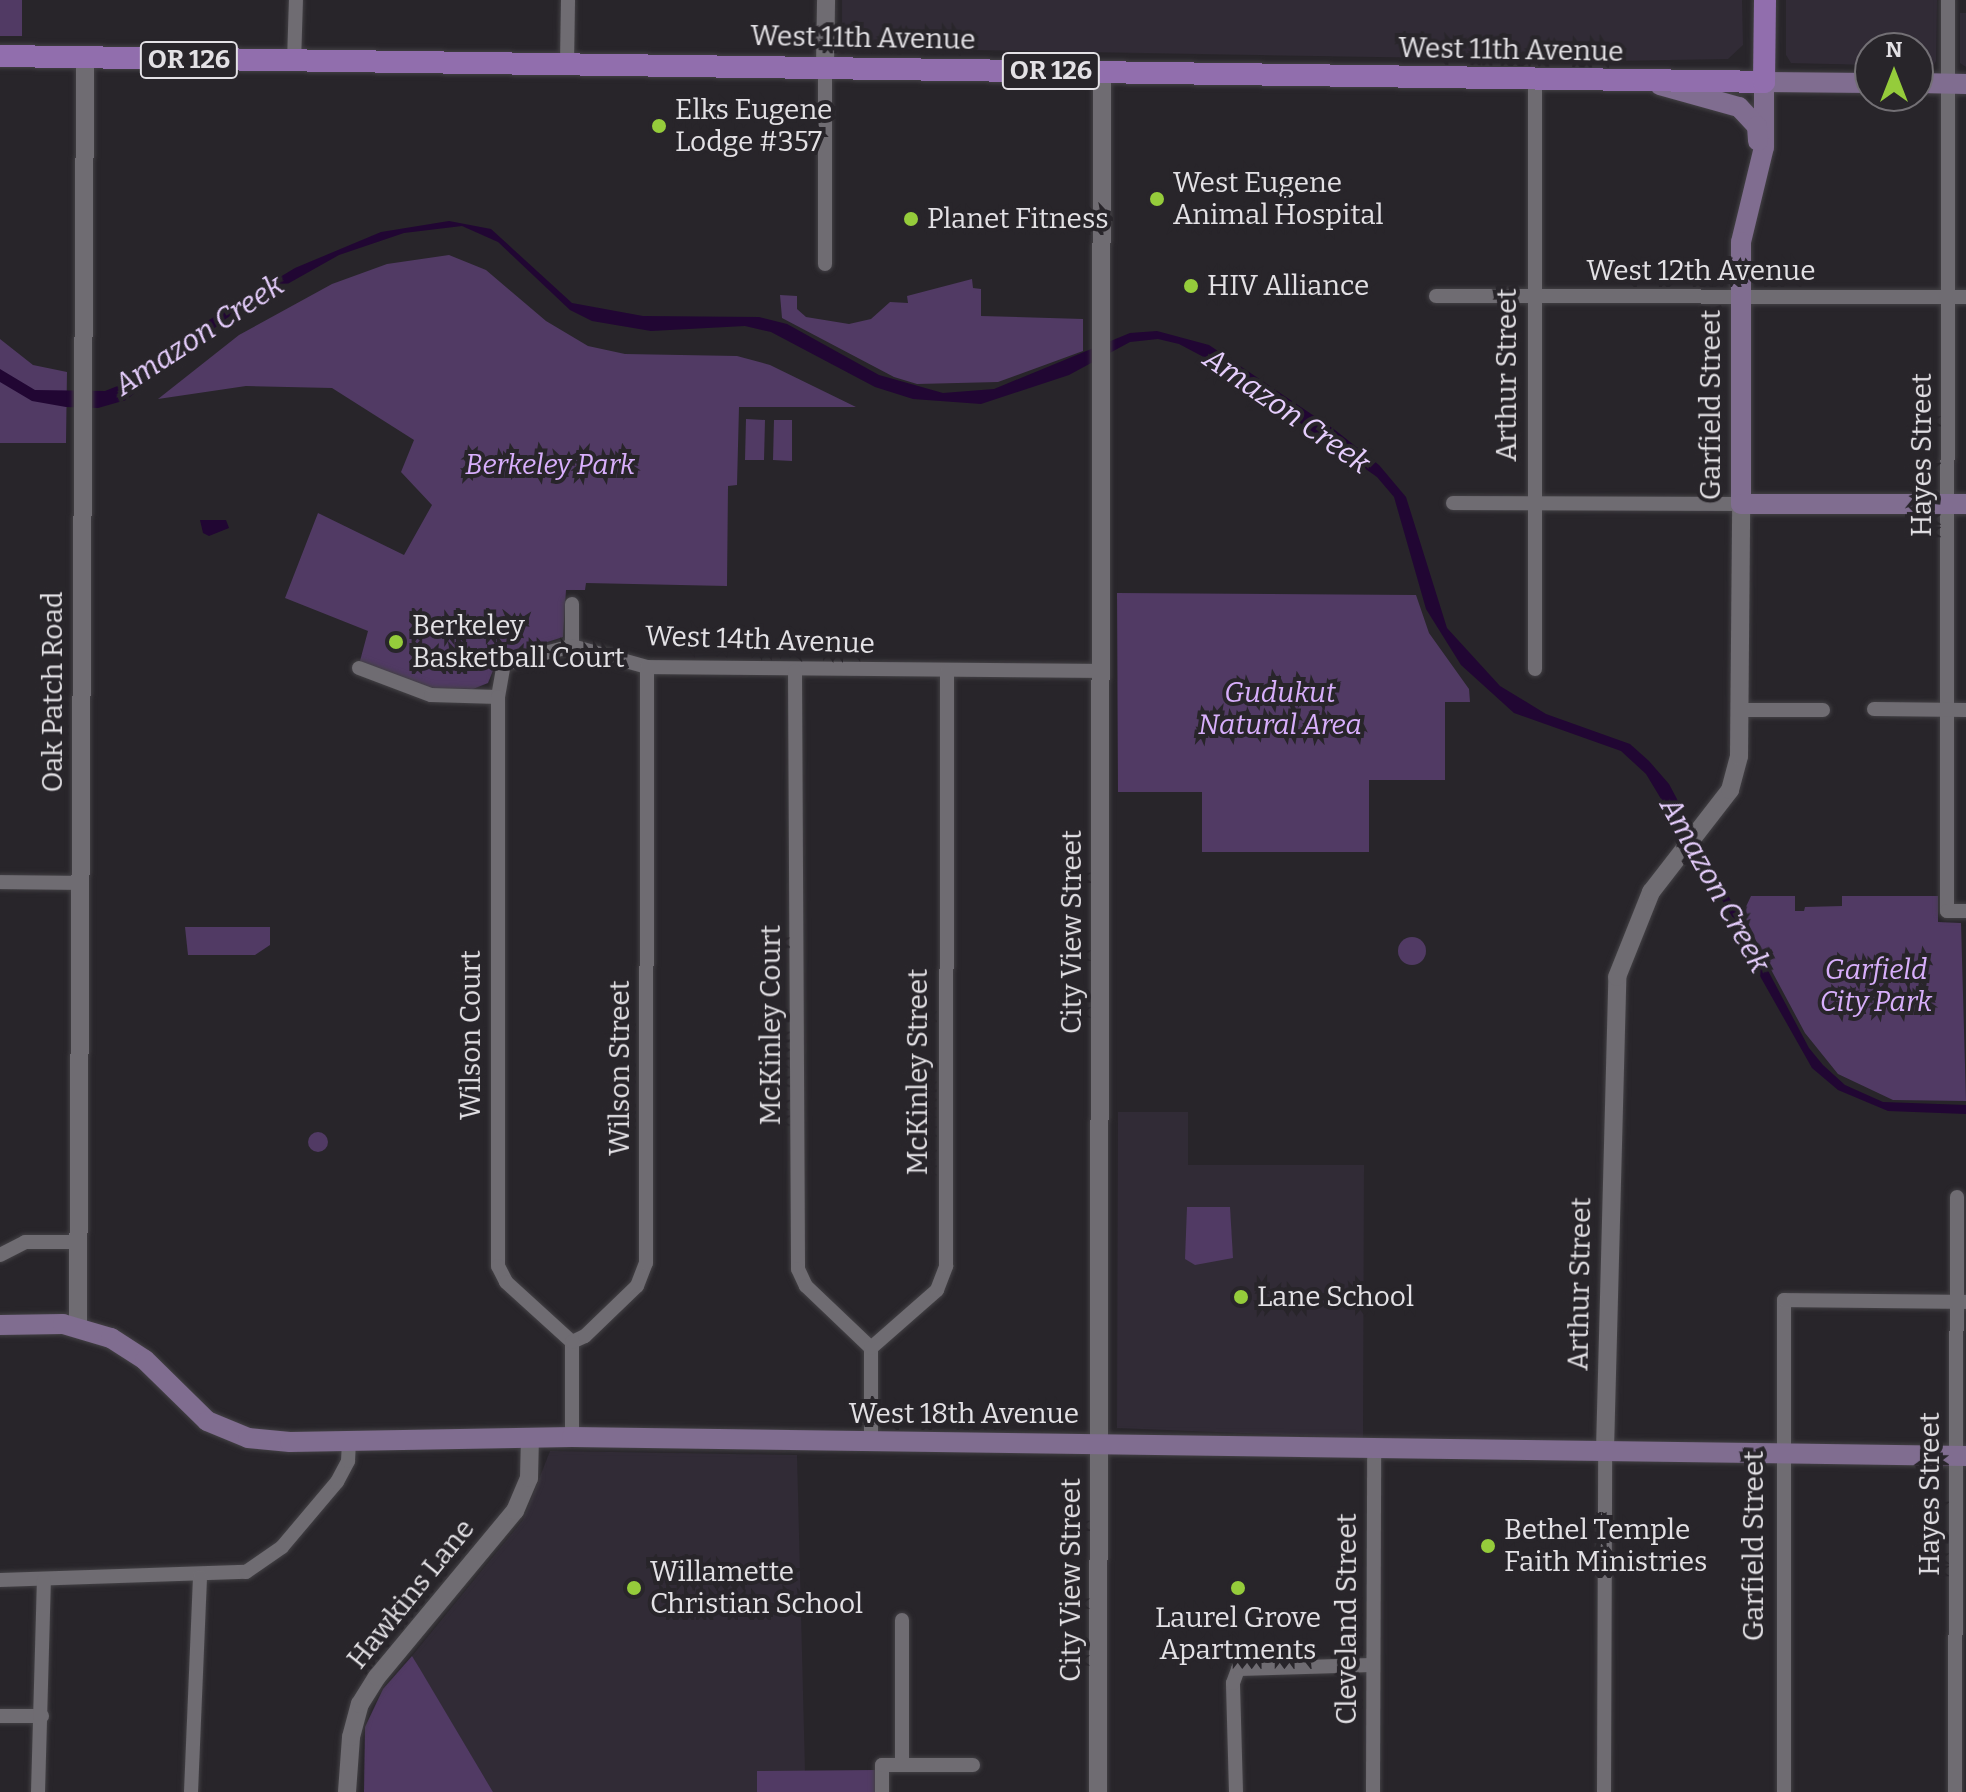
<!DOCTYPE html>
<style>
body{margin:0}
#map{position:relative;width:1966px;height:1792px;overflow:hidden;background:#28252a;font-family:Bitter,serif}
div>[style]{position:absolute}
.built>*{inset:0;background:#312b36}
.green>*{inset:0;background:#513a64}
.round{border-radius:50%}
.water>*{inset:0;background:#210633}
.roads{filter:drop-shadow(0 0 2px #434145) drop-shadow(0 0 2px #434145)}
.minor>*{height:14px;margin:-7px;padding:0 7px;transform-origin:7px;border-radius:7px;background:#6f6c72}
.tertiary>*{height:18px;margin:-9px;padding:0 9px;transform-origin:9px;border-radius:9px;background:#6f6c72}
.secondary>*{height:20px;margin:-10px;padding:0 10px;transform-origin:10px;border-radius:10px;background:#806d90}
.primary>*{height:22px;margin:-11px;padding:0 11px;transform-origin:11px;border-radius:11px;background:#916ead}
.dots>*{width:22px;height:22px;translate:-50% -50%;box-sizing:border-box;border:4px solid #28252a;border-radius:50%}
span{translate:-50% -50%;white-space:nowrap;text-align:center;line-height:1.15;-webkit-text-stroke:8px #28252a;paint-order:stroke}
.shield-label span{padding:2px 6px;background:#28252a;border:2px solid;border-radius:6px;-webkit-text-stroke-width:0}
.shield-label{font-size:26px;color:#e3e1e5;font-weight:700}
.street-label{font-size:28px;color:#e3e1e5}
.poi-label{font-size:28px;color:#e3e1e5}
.left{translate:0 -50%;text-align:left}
.park-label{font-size:28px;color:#d8affc;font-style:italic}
.water-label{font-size:30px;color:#e6cefd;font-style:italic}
.north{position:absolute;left:1854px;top:32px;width:80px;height:80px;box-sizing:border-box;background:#28252a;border:2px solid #737075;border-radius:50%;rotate:0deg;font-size:22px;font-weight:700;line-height:32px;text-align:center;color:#e3e1e5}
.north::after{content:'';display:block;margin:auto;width:28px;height:36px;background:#95cc3b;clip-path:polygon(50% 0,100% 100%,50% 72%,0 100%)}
</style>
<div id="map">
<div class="built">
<i style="clip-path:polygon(842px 0,1742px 0,1743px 45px,1728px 59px,1608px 61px,854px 48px,842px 35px)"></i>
<i style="clip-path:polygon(1786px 0,1937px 0,1936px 61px,1933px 66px,1918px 66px,1918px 48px,1870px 48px,1870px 65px,1791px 63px,1786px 55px)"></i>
<i style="clip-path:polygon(1960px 13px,1966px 13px,1966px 67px,1960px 63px)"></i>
<i style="clip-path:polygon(1118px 1112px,1188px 1112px,1188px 1165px,1364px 1165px,1363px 1438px,1117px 1428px)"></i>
<i style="clip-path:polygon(550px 1451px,797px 1455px,805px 1771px,757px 1771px,757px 1792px,493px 1792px,412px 1656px,523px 1520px)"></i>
</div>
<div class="green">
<i style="clip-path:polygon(0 0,22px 0,22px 36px,0 36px)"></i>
<i style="clip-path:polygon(449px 255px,486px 270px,546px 321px,588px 346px,625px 354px,737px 356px,770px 365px,856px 407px,739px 407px,737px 485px,728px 486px,727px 586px,586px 583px,585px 590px,566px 590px,563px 637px,498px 658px,488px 683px,473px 689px,427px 688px,360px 661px,368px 631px,285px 598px,318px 513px,404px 555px,432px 505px,401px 472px,414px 440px,332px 388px,246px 386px,158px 399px,239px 335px,332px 284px,387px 264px)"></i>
<i style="clip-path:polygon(972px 279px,973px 288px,981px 289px,981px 316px,1083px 319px,1083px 351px,998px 382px,917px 384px,894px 377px,782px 318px,780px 295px,797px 296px,797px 309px,806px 317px,849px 324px,871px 319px,890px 302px,908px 303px,907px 296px)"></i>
<i style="clip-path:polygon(0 339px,33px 365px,67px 372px,66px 443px,0 443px)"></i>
<i style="clip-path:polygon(746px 419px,765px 420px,764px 460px,745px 460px)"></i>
<i style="clip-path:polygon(774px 420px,792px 420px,792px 461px,773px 460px)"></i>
<i style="clip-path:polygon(1117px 593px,1416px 595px,1429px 633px,1469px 689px,1470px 702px,1445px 702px,1445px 780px,1369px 780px,1369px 852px,1202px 852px,1202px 792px,1118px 792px)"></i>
<i style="clip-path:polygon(1751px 896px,1795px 896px,1795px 911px,1804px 911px,1805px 907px,1842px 906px,1842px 896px,1938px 896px,1938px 922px,1961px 923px,1966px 1101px,1893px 1100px,1838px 1074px,1805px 1033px,1759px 947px,1743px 913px)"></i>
<i style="clip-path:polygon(185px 927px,270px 927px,270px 945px,255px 955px,188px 955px)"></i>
<i class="round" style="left:1398px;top:937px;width:28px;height:28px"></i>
<i class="round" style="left:308px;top:1132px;width:20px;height:20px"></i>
<i style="clip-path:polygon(1187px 1207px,1230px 1207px,1233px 1258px,1195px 1265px,1185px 1259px)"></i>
<i style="clip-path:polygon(412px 1656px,420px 1669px,493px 1792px,364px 1792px,365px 1727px,383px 1689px)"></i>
<i style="clip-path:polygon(875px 1770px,875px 1792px,757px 1792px,757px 1771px)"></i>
</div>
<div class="water">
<i style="clip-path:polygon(449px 221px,491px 229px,572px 303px,643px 316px,759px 317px,787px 324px,879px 375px,943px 393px,994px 389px,1130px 333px,1157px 331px,1209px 345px,1335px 430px,1379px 465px,1406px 497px,1447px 628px,1500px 686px,1546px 714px,1630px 744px,1649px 761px,1669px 784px,1809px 1048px,1823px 1065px,1845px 1085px,1883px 1102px,1966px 1105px,1966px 1114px,1888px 1111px,1838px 1090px,1812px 1068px,1756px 969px,1739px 928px,1646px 774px,1621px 751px,1514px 713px,1461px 665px,1426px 609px,1394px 497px,1377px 477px,1215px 363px,1179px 344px,1158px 339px,1130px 342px,1069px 375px,981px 404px,913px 399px,875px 387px,771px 332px,745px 326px,651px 331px,592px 321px,570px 310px,498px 242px,462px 226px,404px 233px,339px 255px,227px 318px,126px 400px,98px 408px,66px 407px,32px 401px,0 382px,0 369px,35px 390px,105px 391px,130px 381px,176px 340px,295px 268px,381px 232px)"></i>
<i style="clip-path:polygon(200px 520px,226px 520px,229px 528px,209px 536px,203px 533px)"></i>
</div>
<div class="roads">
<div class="minor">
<i style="left:1948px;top:0;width:911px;rotate:90.06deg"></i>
<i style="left:1947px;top:911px;width:19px"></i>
<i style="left:294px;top:62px;width:62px;rotate:-88.2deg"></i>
<i style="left:567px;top:64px;width:64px;rotate:-89.1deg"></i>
<i style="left:825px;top:264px;width:197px;rotate:-90deg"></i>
<i style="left:1436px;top:296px;width:530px;rotate:0.11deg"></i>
<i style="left:1453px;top:503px;width:288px;rotate:0.2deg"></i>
<i style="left:572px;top:646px;width:42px;rotate:-90deg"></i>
<i style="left:359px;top:668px;width:77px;rotate:20.6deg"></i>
<i style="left:431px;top:695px;width:67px;rotate:1.7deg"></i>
<i style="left:498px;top:697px;width:34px;rotate:-80deg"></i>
<i style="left:504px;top:664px;width:70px;rotate:-14.8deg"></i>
<i style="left:572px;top:646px;width:78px;rotate:15.6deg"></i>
<i style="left:647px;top:667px;width:453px;rotate:0.5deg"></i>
<i style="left:1535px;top:669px;width:588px;rotate:-90deg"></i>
<i style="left:795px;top:671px;width:598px;rotate:89.71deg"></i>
<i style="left:798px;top:1269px;width:19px;rotate:65deg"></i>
<i style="left:806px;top:1286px;width:90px;rotate:43.6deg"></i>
<i style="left:498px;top:697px;width:569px;rotate:90deg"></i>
<i style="left:498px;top:1266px;width:18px;rotate:63deg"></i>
<i style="left:506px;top:1282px;width:89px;rotate:42.3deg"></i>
<i style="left:1874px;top:709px;width:92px;rotate:0.6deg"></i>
<i style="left:1739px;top:710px;width:84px"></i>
<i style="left:0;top:882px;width:80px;rotate:0.7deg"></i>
<i style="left:0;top:1255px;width:28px;rotate:-27deg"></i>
<i style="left:25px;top:1242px;width:54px"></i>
<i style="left:572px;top:1437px;width:95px;rotate:-90deg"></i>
<i style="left:572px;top:1342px;width:14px;rotate:-25deg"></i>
<i style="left:585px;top:1336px;width:72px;rotate:-43.9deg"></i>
<i style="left:637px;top:1286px;width:25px;rotate:-69deg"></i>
<i style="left:646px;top:1263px;width:596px;rotate:-89.9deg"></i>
<i style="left:871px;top:1441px;width:93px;rotate:-90deg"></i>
<i style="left:871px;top:1348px;width:88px;rotate:-41.3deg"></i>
<i style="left:937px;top:1290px;width:26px;rotate:-69deg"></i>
<i style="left:946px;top:1266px;width:595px;rotate:-89.9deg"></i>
<i style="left:0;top:1580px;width:246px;rotate:-1.9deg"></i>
<i style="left:246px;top:1572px;width:44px;rotate:-34.8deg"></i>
<i style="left:282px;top:1547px;width:85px;rotate:-49.8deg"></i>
<i style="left:337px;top:1482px;width:24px;rotate:-62deg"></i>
<i style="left:348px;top:1461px;width:19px;rotate:-87deg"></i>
<i style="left:0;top:1716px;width:42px"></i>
<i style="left:902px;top:1765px;width:145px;rotate:-90deg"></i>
<i style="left:38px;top:1792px;width:212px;rotate:-88.4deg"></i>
<i style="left:191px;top:1792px;width:215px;rotate:-87.6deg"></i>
<i style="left:882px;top:1792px;width:27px;rotate:-90deg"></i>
<i style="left:882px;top:1765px;width:91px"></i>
<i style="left:1236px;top:1792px;width:109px;rotate:-91.6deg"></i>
<i style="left:1233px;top:1683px;width:15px;rotate:-70deg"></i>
<i style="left:1238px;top:1669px;width:135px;rotate:-1.7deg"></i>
<i style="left:1373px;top:1792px;width:345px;rotate:-89.8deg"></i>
<i style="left:1604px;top:1792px;width:342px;rotate:-89.8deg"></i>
<i style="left:1784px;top:1792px;width:492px;rotate:-90deg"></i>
<i style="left:1784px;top:1300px;width:182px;rotate:0.6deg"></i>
<i style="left:1955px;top:1792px;width:595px;rotate:-89.81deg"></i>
</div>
<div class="tertiary">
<i style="left:825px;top:67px;width:67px;rotate:-89.1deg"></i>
<i style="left:78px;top:1326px;width:1268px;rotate:-89.68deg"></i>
<i style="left:1605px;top:1450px;width:473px;rotate:-88.5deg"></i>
<i style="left:1617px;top:977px;width:92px;rotate:-68.2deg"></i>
<i style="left:1651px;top:892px;width:129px;rotate:-52.2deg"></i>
<i style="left:1730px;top:790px;width:35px;rotate:-75deg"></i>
<i style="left:1739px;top:756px;width:252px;rotate:-89.5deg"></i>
<i style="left:347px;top:1792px;width:55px;rotate:-85.8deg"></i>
<i style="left:351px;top:1737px;width:34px;rotate:-75deg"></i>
<i style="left:360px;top:1704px;width:32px;rotate:-58deg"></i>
<i style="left:377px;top:1677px;width:216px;rotate:-50.3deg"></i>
<i style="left:515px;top:1511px;width:36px;rotate:-67deg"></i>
<i style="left:529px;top:1478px;width:40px;rotate:-88.6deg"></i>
<i style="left:1098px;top:1792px;width:1720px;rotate:-89.87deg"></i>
</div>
<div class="secondary">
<i style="left:1870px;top:83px;width:106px;rotate:-179.5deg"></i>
<i style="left:1764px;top:82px;width:65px;rotate:90deg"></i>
<i style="left:1764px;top:147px;width:98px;rotate:103.6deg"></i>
<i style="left:1741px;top:242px;width:262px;rotate:90deg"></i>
<i style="left:1741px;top:504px;width:225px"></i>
<i style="left:1918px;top:83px;width:48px;rotate:1.2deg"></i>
<i style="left:1660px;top:85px;width:82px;rotate:15.6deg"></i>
<i style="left:1739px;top:107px;width:26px;rotate:47deg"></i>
<i style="left:1757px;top:126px;width:15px;rotate:86deg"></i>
<i style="left:0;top:1325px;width:63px;rotate:-0.9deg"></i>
<i style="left:63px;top:1324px;width:50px;rotate:16.3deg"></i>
<i style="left:111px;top:1338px;width:40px;rotate:32.9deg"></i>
<i style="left:145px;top:1360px;width:87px;rotate:44.5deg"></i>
<i style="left:207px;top:1421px;width:44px;rotate:22.5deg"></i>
<i style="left:248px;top:1438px;width:42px;rotate:5.4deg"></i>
<i style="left:290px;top:1442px;width:282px;rotate:-1deg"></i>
<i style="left:572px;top:1437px;width:1394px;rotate:0.78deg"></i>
</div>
<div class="primary">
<i style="left:0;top:56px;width:1764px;rotate:0.84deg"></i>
<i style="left:1764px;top:82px;width:82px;rotate:-89.3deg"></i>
</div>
</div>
<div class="dots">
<i style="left:659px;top:126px;background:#95cc3b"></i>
<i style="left:1157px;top:199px;background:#95cc3b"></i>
<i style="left:911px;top:219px;background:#95cc3b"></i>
<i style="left:1191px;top:286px;background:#95cc3b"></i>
<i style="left:396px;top:642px;background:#95cc3b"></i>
<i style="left:1241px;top:1297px;background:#95cc3b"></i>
<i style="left:1488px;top:1546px;background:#95cc3b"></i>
<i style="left:634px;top:1588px;background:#95cc3b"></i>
<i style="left:1238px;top:1588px;background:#95cc3b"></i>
</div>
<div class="shield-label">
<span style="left:189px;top:60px">OR 126</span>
<span style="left:1051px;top:71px">OR 126</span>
</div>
<div class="street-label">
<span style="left:863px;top:38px;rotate:1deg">West 11th Avenue</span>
<span style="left:1511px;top:50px;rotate:1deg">West 11th Avenue</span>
<span style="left:1701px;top:271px">West 12th Avenue</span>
<span style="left:1507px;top:375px;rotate:-90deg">Arthur Street</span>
<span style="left:1711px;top:405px;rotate:-90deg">Garfield Street</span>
<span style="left:1922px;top:455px;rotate:-90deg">Hayes Street</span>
<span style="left:760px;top:640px;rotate:2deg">West 14th Avenue</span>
<span style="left:53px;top:692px;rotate:-90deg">Oak Patch Road</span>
<span style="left:1072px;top:932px;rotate:-90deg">City View Street</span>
<span style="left:771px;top:1025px;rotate:-90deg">McKinley Court</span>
<span style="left:471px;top:1035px;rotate:-90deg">Wilson Court</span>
<span style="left:620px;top:1068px;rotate:-90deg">Wilson Street</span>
<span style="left:918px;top:1072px;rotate:-90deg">McKinley Street</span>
<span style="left:1580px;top:1284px;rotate:-89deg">Arthur Street</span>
<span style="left:964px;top:1414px">West 18th Avenue</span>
<span style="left:1930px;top:1494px;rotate:-90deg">Hayes Street</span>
<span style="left:1754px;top:1546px;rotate:-90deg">Garfield Street</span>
<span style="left:1071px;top:1580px;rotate:-90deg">City View Street</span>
<span style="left:411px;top:1594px;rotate:-51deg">Hawkins Lane</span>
<span style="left:1347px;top:1619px;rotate:-90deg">Cleveland Street</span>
</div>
<div class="poi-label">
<span class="left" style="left:675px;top:126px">Elks Eugene<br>Lodge #357</span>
<span class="left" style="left:1173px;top:199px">West Eugene<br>Animal Hospital</span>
<span class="left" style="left:927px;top:219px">Planet Fitness</span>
<span class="left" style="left:1207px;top:286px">HIV Alliance</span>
<span class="left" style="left:412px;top:642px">Berkeley<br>Basketball Court</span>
<span class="left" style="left:1257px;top:1297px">Lane School</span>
<span class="left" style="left:1504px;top:1546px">Bethel Temple<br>Faith Ministries</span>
<span class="left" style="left:650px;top:1588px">Willamette<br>Christian School</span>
<span style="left:1238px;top:1634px">Laurel Grove<br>Apartments</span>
</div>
<div class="park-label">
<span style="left:550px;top:465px">Berkeley Park</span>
<span style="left:1280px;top:709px">Gudukut<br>Natural Area</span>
<span style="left:1876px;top:986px">Garfield<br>City Park</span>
</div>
<div class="water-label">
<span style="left:199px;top:335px;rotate:-33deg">Amazon Creek</span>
<span style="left:1287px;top:411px;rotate:35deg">Amazon Creek</span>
<span style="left:1715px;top:885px;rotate:61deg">Amazon Creek</span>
</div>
<div class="north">N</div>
</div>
